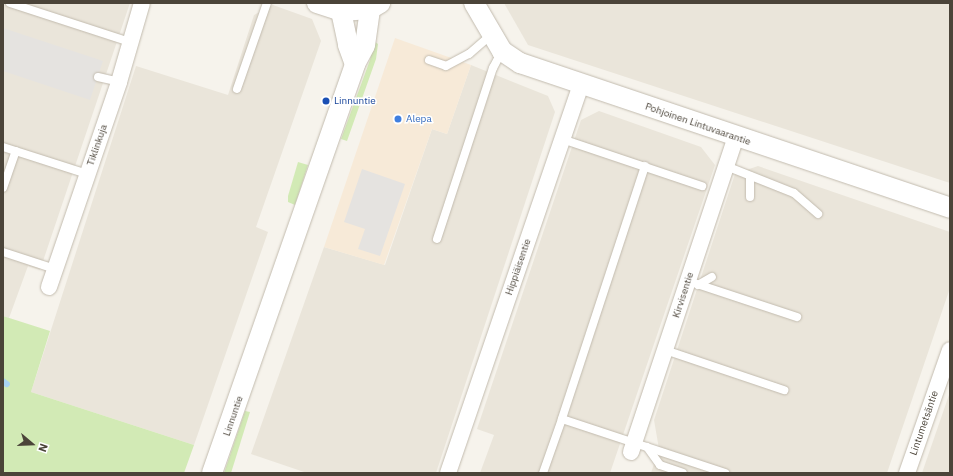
<!DOCTYPE html>
<meta charset="utf-8">
<style>
body{margin:0}
#map{position:relative;width:953px;height:476px;overflow:hidden;background:#f6f3ec;font-family:"IBM Plex Sans",sans-serif}
div>[style]{position:absolute}
.residential>*{inset:0;background:#eae5da}
.commercial>*{inset:0;background:#f7ead8}
.green>*{inset:0;background:#d2eab5}
.parking>*{inset:0;background:#e5e3e0}
.stream>*{height:5.5px;margin:-2.75px;padding:0 2.75px;transform-origin:2.75px;border-radius:2.75px;background:#a9d4f2}
.roads{filter:drop-shadow(0 0 1px #c2bbae) drop-shadow(0 0 1px #c2bbae)}
.service>*{height:8px;margin:-4px;padding:0 4px;transform-origin:4px;border-radius:4px;background:#fff}
.minor>*{height:16px;margin:-8px;padding:0 8px;transform-origin:8px;border-radius:8px;background:#fff}
.tertiary>*{height:20px;margin:-10px;padding:0 10px;transform-origin:10px;border-radius:10px;background:#fff}
.dots>*{width:11px;height:11px;translate:-50% -50%;box-sizing:border-box;border:2px solid #fff;border-radius:50%}
span{translate:-50% -50%;white-space:nowrap;text-align:center;line-height:1.15;-webkit-text-stroke:3px #fff;paint-order:stroke}
.transit-label{font-size:10px;color:#164399}
.left{translate:0 -50%;text-align:left}
.shop-label{font-size:10px;color:#366cbe}
.street-label{font-size:10px;color:#4b4439}
.frame{position:absolute;inset:0;border:4px solid #4b4439;pointer-events:none}
.north{position:absolute;left:12px;top:424px;width:40px;height:40px;-webkit-text-stroke:3px #fff;paint-order:stroke;rotate:109deg;font-size:11px;font-weight:700;line-height:16px;text-align:center;color:#4b4439}
.north::after{content:'';display:block;margin:auto;width:14px;height:18px;background:#4b4439;clip-path:polygon(50% 0,100% 100%,50% 72%,0 100%)}
</style>
<div id="map">
<div class="residential">
<i style="clip-path:polygon(3px 3px,130px 3px,40px 270px,28px 266px,9px 318px,3px 316px)"></i>
<i style="clip-path:polygon(504px 3px,950px 3px,950px 183px,528px 45px)"></i>
<i style="clip-path:polygon(273px 5px,312px 19px,321px 41px,256px 227px,268px 232px,194px 445px,31px 392px,136px 66px,228px 95px,254px 15px)"></i>
<i style="clip-path:polygon(471px 65px,548px 96px,555px 112px,436px 473px,307px 473px,251px 454px,324px 247px,385px 265px,432px 129px,447px 134px)"></i>
<i style="clip-path:polygon(599px 111px,701px 147px,715px 165px,610px 473px,480px 473px,494px 435px,477px 429px,581px 120px)"></i>
<i style="clip-path:polygon(758px 166px,950px 232px,950px 288px,887px 473px,651px 473px,659px 449px,654px 420px,735px 174px)"></i>
<i style="clip-path:polygon(950px 392px,950px 473px,922px 473px)"></i>
</div>
<div class="commercial">
<i style="clip-path:polygon(395px 38px,471px 65px,447px 134px,432px 129px,384px 265px,324px 247px)"></i>
</div>
<div class="green">
<i style="clip-path:polygon(374px 41px,378px 44px,376px 59px,347px 141px,341px 139px,370px 60px)"></i>
<i style="clip-path:polygon(298px 162px,308px 165px,295px 205px,288px 202px,288px 196px)"></i>
<i style="clip-path:polygon(3px 316px,50px 331px,31px 392px,194px 445px,184px 473px,3px 473px)"></i>
<i style="clip-path:polygon(245px 411px,250px 412px,231px 473px,224px 473px)"></i>
</div>
<div class="parking">
<i style="clip-path:polygon(3px 28px,103px 61px,90px 100px,3px 71px)"></i>
<i style="clip-path:polygon(362px 169px,405px 184px,380px 256px,358px 249px,365px 229px,344px 222px)"></i>
</div>
<div class="stream">
<i style="left:3px;top:381px;width:5px;rotate:37deg"></i>
</div>
<div class="roads">
<div class="service">
<i style="left:10px;top:3px;width:126px;rotate:18deg"></i>
<i style="left:429px;top:60px;width:18px;rotate:19deg"></i>
<i style="left:446px;top:66px;width:26px;rotate:-28deg"></i>
<i style="left:469px;top:54px;width:29px;rotate:-41deg"></i>
<i style="left:98px;top:77px;width:22px;rotate:13deg"></i>
<i style="left:237px;top:89px;width:91px;rotate:-70.8deg"></i>
<i style="left:562px;top:139px;width:148px;rotate:18.6deg"></i>
<i style="left:3px;top:147px;width:88px;rotate:17.8deg"></i>
<i style="left:645px;top:166px;width:266px;rotate:108.2deg"></i>
<i style="left:562px;top:419px;width:172px;rotate:18.3deg"></i>
<i style="left:726px;top:166px;width:73px;rotate:21.7deg"></i>
<i style="left:794px;top:193px;width:32px;rotate:41deg"></i>
<i style="left:3px;top:188px;width:39px;rotate:-71deg"></i>
<i style="left:750px;top:197px;width:21px;rotate:-90deg"></i>
<i style="left:437px;top:239px;width:180px;rotate:-71.9deg"></i>
<i style="left:493px;top:68px;width:19px;rotate:-62deg"></i>
<i style="left:3px;top:252px;width:55px;rotate:18.1deg"></i>
<i style="left:688px;top:281px;width:115px;rotate:18.3deg"></i>
<i style="left:698px;top:285px;width:16px;rotate:-30deg"></i>
<i style="left:665px;top:350px;width:126px;rotate:18.6deg"></i>
<i style="left:647px;top:447px;width:22px;rotate:54deg"></i>
<i style="left:660px;top:465px;width:24px;rotate:19deg"></i>
<i style="left:543px;top:473px;width:57px;rotate:-70.6deg"></i>
</div>
<div class="minor">
<i style="left:49px;top:287px;width:217px;rotate:-71.1deg"></i>
<i style="left:119px;top:82px;width:82px;rotate:-73.8deg"></i>
<i style="left:631px;top:452px;width:332px;rotate:-71.6deg"></i>
<i style="left:448px;top:473px;width:410px;rotate:-71.1deg"></i>
<i style="left:907px;top:473px;width:130px;rotate:-70.7deg"></i>
</div>
<div class="tertiary">
<i style="left:317px;top:3px;width:25px;rotate:18deg"></i>
<i style="left:341px;top:11px;width:29px;rotate:-4deg"></i>
<i style="left:370px;top:9px;width:12px;rotate:-31deg"></i>
<i style="left:474px;top:3px;width:56px;rotate:59.7deg"></i>
<i style="left:502px;top:51px;width:22px;rotate:34deg"></i>
<i style="left:520px;top:63px;width:454px;rotate:18.6deg"></i>
<i style="left:341px;top:11px;width:35px;rotate:78deg"></i>
<i style="left:348px;top:45px;width:20px;rotate:70deg"></i>
<i style="left:212px;top:473px;width:433px;rotate:-70.7deg"></i>
<i style="left:355px;top:64px;width:21px;rotate:-62deg"></i>
<i style="left:365px;top:45px;width:36px;rotate:-82deg"></i>
<i style="left:370px;top:9px;width:7px;rotate:-124deg"></i>
</div>
</div>
<div class="dots">
<i style="left:326px;top:101px;background:#1a4fb4"></i>
<i style="left:398px;top:119px;background:#3f7fe0"></i>
</div>
<div class="transit-label">
<span class="left" style="left:334px;top:101px">Linnuntie</span>
</div>
<div class="shop-label">
<span class="left" style="left:406px;top:119px">Alepa</span>
</div>
<div class="street-label">
<span style="left:698px;top:124px;rotate:19deg">Pohjoinen Lintuvaarantie</span>
<span style="left:97px;top:145px;rotate:-71deg">Tiklinkuja</span>
<span style="left:518px;top:267px;rotate:-71deg">Hippiäisentie</span>
<span style="left:683px;top:295px;rotate:-72deg">Kirvisentie</span>
<span style="left:233px;top:416px;rotate:-71deg">Linnuntie</span>
<span style="left:924px;top:423px;rotate:-71deg">Lintumetsäntie</span>
</div>
<div class="frame"></div>
<div class="north">N</div>
</div>
